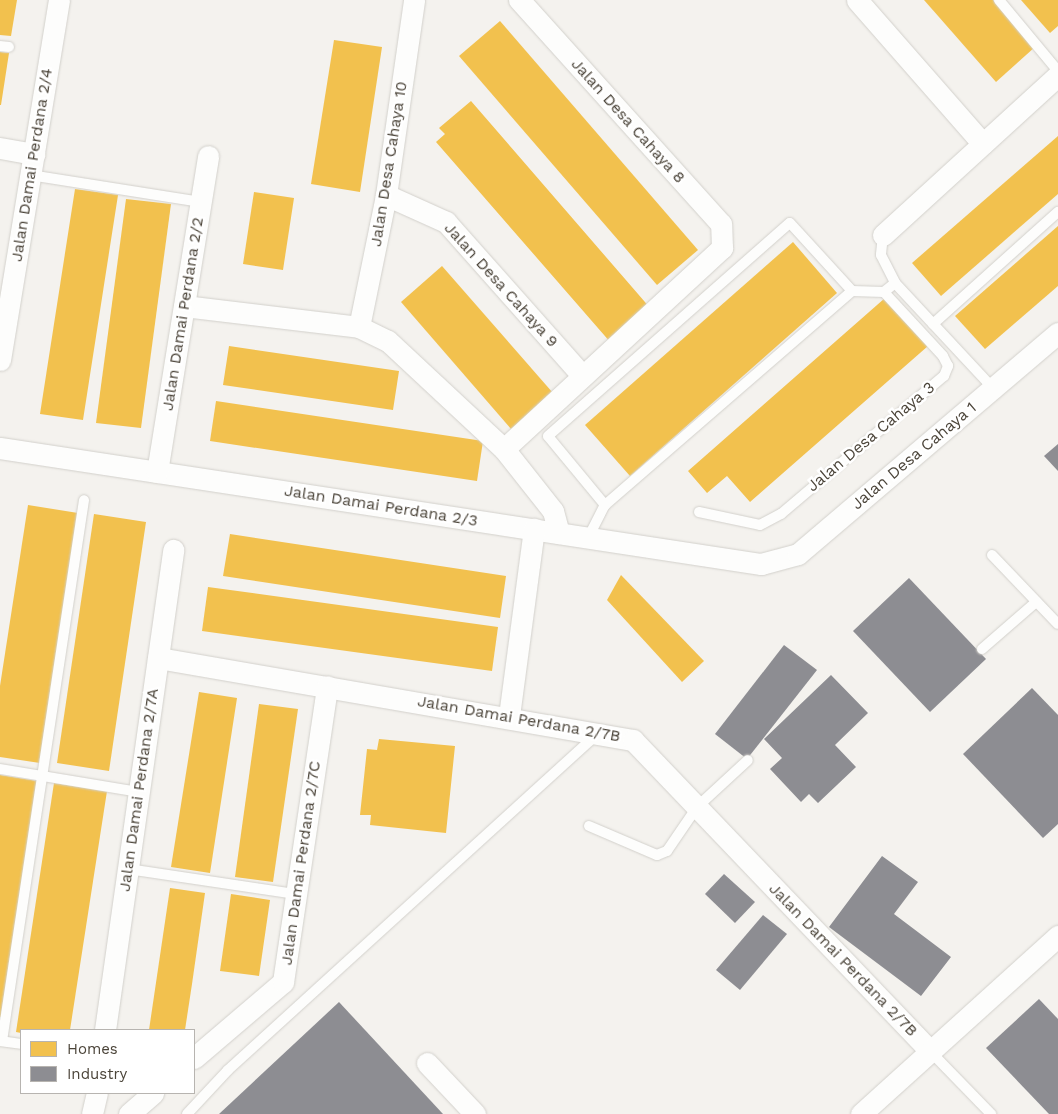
<!DOCTYPE html>
<style>
body{margin:0}
#map{position:relative;width:1058px;height:1114px;overflow:hidden;background:#f4f2ee;font-family:"Work Sans",sans-serif}
div>[style]{position:absolute}
.homes>*{inset:0;background:#f2c14e}
.industry>*{inset:0;background:#8d8d92}
.roads{filter:drop-shadow(0 0 1px #d2d0cb) drop-shadow(0 0 1px #d2d0cb)}
.service>*{height:10px;margin:-5px;padding:0 5px;transform-origin:5px;border-radius:5px;background:#fdfdfc}
.minor>*{height:21px;margin:-10.5px;padding:0 10.5px;transform-origin:10.5px;border-radius:10.5px;background:#fdfdfc}
span{translate:-50% -50%;white-space:nowrap;text-align:center;line-height:1.15;-webkit-text-stroke:5px #fff;paint-order:stroke}
.street-label{font-size:16px;color:#4b4439}
.legend{position:absolute;left:20px;top:1029px;width:175px;height:65px;box-sizing:border-box;background:#fff;border:1px solid #b7b4b0;margin:0;padding:6px 9px;list-style:none;font-size:15px;color:#4b4439}
.legend li{display:flex;align-items:center;gap:10px;height:25px}
.legend b{width:25px;border:1px solid #b7b4b0}
</style>
<div id="map">
<div class="homes">
<i style="clip-path:polygon(0 0,17px 0,11px 36px,0 35px)"></i>
<i style="clip-path:polygon(924px 0,993px 0,1035px 47px,996px 82px)"></i>
<i style="clip-path:polygon(1021px 0,1058px 0,1058px 26px,1050px 33px)"></i>
<i style="clip-path:polygon(500px 21px,698px 250px,657px 285px,459px 56px)"></i>
<i style="clip-path:polygon(334px 40px,382px 47px,360px 192px,311px 184px)"></i>
<i style="clip-path:polygon(0 52px,9px 53px,1px 105px,0 105px)"></i>
<i style="clip-path:polygon(471px 101px,651px 309px,611px 343px,436px 142px,445px 134px,439px 128px)"></i>
<i style="clip-path:polygon(1058px 136px,1058px 194px,941px 296px,912px 263px)"></i>
<i style="clip-path:polygon(75px 189px,118px 195px,83px 420px,40px 414px)"></i>
<i style="clip-path:polygon(254px 192px,294px 198px,283px 270px,243px 264px)"></i>
<i style="clip-path:polygon(126px 199px,171px 204px,141px 428px,96px 423px)"></i>
<i style="clip-path:polygon(1058px 226px,1058px 286px,985px 349px,955px 316px)"></i>
<i style="clip-path:polygon(793px 242px,837px 293px,630px 476px,585px 425px)"></i>
<i style="clip-path:polygon(442px 266px,553px 393px,511px 429px,401px 302px)"></i>
<i style="clip-path:polygon(885px 298px,928px 346px,750px 502px,727px 476px,707px 493px,688px 471px)"></i>
<i style="clip-path:polygon(229px 346px,399px 371px,393px 410px,223px 385px)"></i>
<i style="clip-path:polygon(216px 401px,483px 441px,477px 481px,210px 441px)"></i>
<i style="clip-path:polygon(28px 505px,78px 513px,40px 763px,0 757px,0 686px)"></i>
<i style="clip-path:polygon(94px 514px,146px 522px,109px 771px,57px 763px)"></i>
<i style="clip-path:polygon(230px 534px,506px 576px,500px 618px,223px 576px)"></i>
<i style="clip-path:polygon(621px 575px,704px 661px,682px 682px,607px 600px)"></i>
<i style="clip-path:polygon(208px 587px,498px 627px,492px 671px,202px 631px)"></i>
<i style="clip-path:polygon(199px 692px,237px 698px,210px 873px,171px 867px)"></i>
<i style="clip-path:polygon(259px 704px,298px 709px,273px 882px,235px 877px)"></i>
<i style="clip-path:polygon(379px 739px,455px 746px,446px 833px,370px 825px,371px 815px,360px 815px,367px 749px,377px 750px)"></i>
<i style="clip-path:polygon(0 775px,37px 781px,1px 1017px,0 1017px)"></i>
<i style="clip-path:polygon(54px 783px,107px 791px,70px 1030px,21px 1033px,16px 1032px)"></i>
<i style="clip-path:polygon(170px 888px,205px 893px,192px 984px,185px 1030px,149px 1030px)"></i>
<i style="clip-path:polygon(231px 894px,270px 900px,259px 976px,220px 971px)"></i>
</div>
<div class="industry">
<i style="clip-path:polygon(1058px 444px,1058px 471px,1044px 456px)"></i>
<i style="clip-path:polygon(909px 578px,986px 659px,930px 712px,853px 631px)"></i>
<i style="clip-path:polygon(784px 645px,817px 670px,747px 759px,715px 734px)"></i>
<i style="clip-path:polygon(831px 675px,868px 713px,835px 745px,856px 767px,818px 803px,809px 794px,801px 802px,770px 769px,782px 758px,764px 739px)"></i>
<i style="clip-path:polygon(1032px 688px,1058px 715px,1058px 824px,1043px 838px,963px 754px)"></i>
<i style="clip-path:polygon(882px 856px,918px 882px,894px 914px,951px 957px,921px 996px,829px 927px)"></i>
<i style="clip-path:polygon(724px 874px,755px 902px,735px 923px,705px 894px)"></i>
<i style="clip-path:polygon(763px 915px,787px 934px,740px 990px,716px 970px)"></i>
<i style="clip-path:polygon(1039px 999px,1058px 1019px,1058px 1114px,1049px 1114px,986px 1048px)"></i>
<i style="clip-path:polygon(339px 1002px,443px 1114px,219px 1114px)"></i>
</div>
<div class="roads">
<div class="service">
<i style="left:999px;top:0;width:92px;rotate:50.3deg"></i>
<i style="left:0;top:46px;width:9px;rotate:6deg"></i>
<i style="left:30px;top:175px;width:173px;rotate:9deg"></i>
<i style="left:883px;top:235px;width:20px;rotate:96deg"></i>
<i style="left:881px;top:255px;width:31px;rotate:63deg"></i>
<i style="left:895px;top:283px;width:145px;rotate:47deg"></i>
<i style="left:933px;top:324px;width:168px;rotate:-41.9deg"></i>
<i style="left:605px;top:505px;width:89px;rotate:-129.6deg"></i>
<i style="left:548px;top:436px;width:322px;rotate:-41.4deg"></i>
<i style="left:790px;top:223px;width:92px;rotate:47.6deg"></i>
<i style="left:699px;top:512px;width:62px;rotate:12deg"></i>
<i style="left:760px;top:525px;width:24px;rotate:-28deg"></i>
<i style="left:781px;top:514px;width:214px;rotate:-40.3deg"></i>
<i style="left:944px;top:376px;width:11px;rotate:-68deg"></i>
<i style="left:948px;top:366px;width:11px;rotate:-117deg"></i>
<i style="left:943px;top:356px;width:87px;rotate:-132.7deg"></i>
<i style="left:589px;top:536px;width:35px;rotate:-63deg"></i>
<i style="left:605px;top:505px;width:327px;rotate:-40.9deg"></i>
<i style="left:852px;top:291px;width:32px;rotate:2deg"></i>
<i style="left:884px;top:292px;width:14px;rotate:-39deg"></i>
<i style="left:992px;top:555px;width:95px;rotate:46.3deg"></i>
<i style="left:982px;top:649px;width:72px;rotate:-41deg"></i>
<i style="left:0;top:769px;width:141px;rotate:9.4deg"></i>
<i style="left:589px;top:826px;width:74px;rotate:23.1deg"></i>
<i style="left:657px;top:855px;width:11px;rotate:-22deg"></i>
<i style="left:667px;top:851px;width:53px;rotate:-55.7deg"></i>
<i style="left:697px;top:807px;width:69px;rotate:-42.7deg"></i>
<i style="left:128px;top:869px;width:170px;rotate:8.5deg"></i>
<i style="left:0;top:1041px;width:21px;rotate:8deg"></i>
<i style="left:2px;top:1041px;width:547px;rotate:-81.38deg"></i>
<i style="left:930px;top:1051px;width:88px;rotate:45.9deg"></i>
<i style="left:187px;top:1114px;width:60px;rotate:-47deg"></i>
<i style="left:228px;top:1070px;width:499px;rotate:-42.3deg"></i>
</div>
<div class="minor">
<i style="left:857px;top:0;width:191px;rotate:48.8deg"></i>
<i style="left:0;top:148px;width:35px;rotate:10deg"></i>
<i style="left:386px;top:195px;width:66px;rotate:24.2deg"></i>
<i style="left:446px;top:222px;width:203px;rotate:48.4deg"></i>
<i style="left:883px;top:235px;width:237px;rotate:-42.4deg"></i>
<i style="left:184px;top:306px;width:176px;rotate:6.8deg"></i>
<i style="left:359px;top:327px;width:32px;rotate:26deg"></i>
<i style="left:388px;top:341px;width:158px;rotate:43deg"></i>
<i style="left:504px;top:449px;width:79px;rotate:51.7deg"></i>
<i style="left:553px;top:511px;width:23px;rotate:75deg"></i>
<i style="left:359px;top:327px;width:135px;rotate:-78.4deg"></i>
<i style="left:386px;top:195px;width:197px;rotate:-81.8deg"></i>
<i style="left:0;top:360px;width:365px;rotate:-80.7deg"></i>
<i style="left:0;top:448px;width:770px;rotate:8.67deg"></i>
<i style="left:761px;top:564px;width:38px;rotate:-15deg"></i>
<i style="left:798px;top:554px;width:341px;rotate:-40.4deg"></i>
<i style="left:504px;top:449px;width:297px;rotate:-42.7deg"></i>
<i style="left:722px;top:248px;width:24px;rotate:-92deg"></i>
<i style="left:721px;top:224px;width:302px;rotate:-132deg"></i>
<i style="left:157px;top:472px;width:320px;rotate:-80.8deg"></i>
<i style="left:158px;top:658px;width:482px;rotate:9.8deg"></i>
<i style="left:633px;top:740px;width:430px;rotate:46.3deg"></i>
<i style="left:509px;top:716px;width:189px;rotate:-82.4deg"></i>
<i style="left:105px;top:1030px;width:485px;rotate:-81.9deg"></i>
<i style="left:194px;top:1058px;width:117px;rotate:-40.5deg"></i>
<i style="left:283px;top:982px;width:299px;rotate:-81.5deg"></i>
<i style="left:427px;top:1063px;width:70px;rotate:46.7deg"></i>
<i style="left:92px;top:1114px;width:22px;rotate:-77deg"></i>
<i style="left:129px;top:1114px;width:32px;rotate:-41deg"></i>
<i style="left:861px;top:1114px;width:266px;rotate:-42.1deg"></i>
</div>
</div>
<div class="street-label">
<span style="left:628px;top:121px;rotate:48deg">Jalan Desa Cahaya 8</span>
<span style="left:389px;top:164px;rotate:-81deg">Jalan Desa Cahaya 10</span>
<span style="left:32px;top:165px;rotate:-81deg">Jalan Damai Perdana 2/4</span>
<span style="left:501px;top:285px;rotate:48deg">Jalan Desa Cahaya 9</span>
<span style="left:183px;top:314px;rotate:-81deg">Jalan Damai Perdana 2/2</span>
<span style="left:871px;top:437px;rotate:-40deg">Jalan Desa Cahaya 3</span>
<span style="left:914px;top:456px;rotate:-40deg">Jalan Desa Cahaya 1</span>
<span style="left:381px;top:506px;rotate:9deg">Jalan Damai Perdana 2/3</span>
<span style="left:519px;top:719px;rotate:10deg">Jalan Damai Perdana 2/7B</span>
<span style="left:139px;top:790px;rotate:-82deg">Jalan Damai Perdana 2/7A</span>
<span style="left:301px;top:863px;rotate:-82deg">Jalan Damai Perdana 2/7C</span>
<span style="left:843px;top:960px;rotate:46deg">Jalan Damai Perdana 2/7B</span>
</div>
<ul class="legend">
<li><b style="height:14px;background:#f2c14e"></b>Homes</li>
<li><b style="height:14px;background:#8d8d92"></b>Industry</li>
</ul>
</div>
